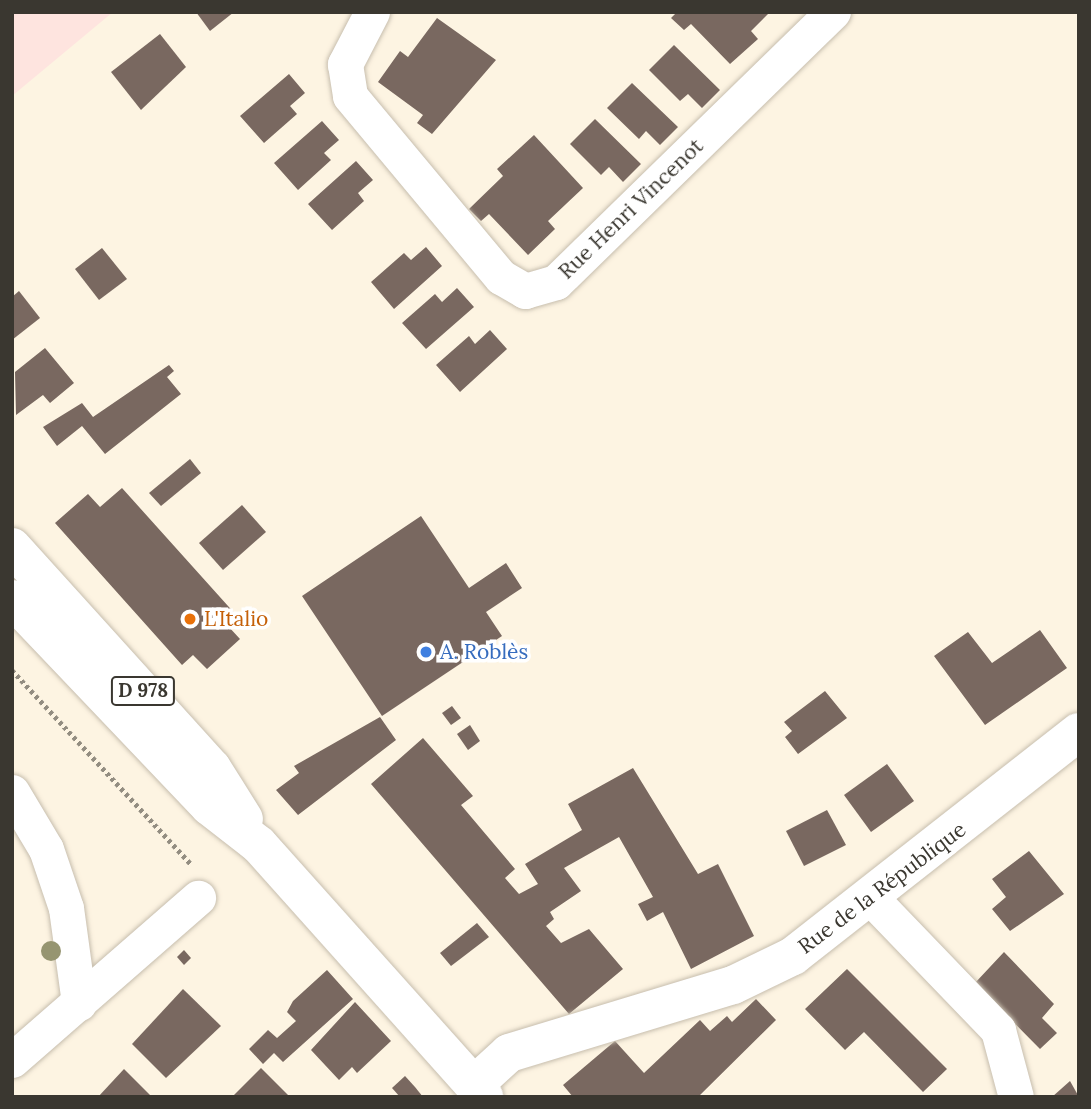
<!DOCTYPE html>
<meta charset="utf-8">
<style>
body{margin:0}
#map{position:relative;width:1091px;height:1109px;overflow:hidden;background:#fdf4e2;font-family:Lora,serif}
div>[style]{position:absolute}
.commercial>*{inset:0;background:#fee4df}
.building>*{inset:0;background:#796860}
.path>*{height:4.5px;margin-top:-2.25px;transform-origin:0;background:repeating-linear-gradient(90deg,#938d81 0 3.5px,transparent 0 7px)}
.roads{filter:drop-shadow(0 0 2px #c7beae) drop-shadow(0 0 2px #c7beae)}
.street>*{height:35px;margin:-17.5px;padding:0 17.5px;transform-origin:17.5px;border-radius:17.5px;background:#fff}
.secondary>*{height:38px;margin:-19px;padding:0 19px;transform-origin:19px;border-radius:19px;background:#fff}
.primary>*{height:38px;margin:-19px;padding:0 19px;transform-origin:19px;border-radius:19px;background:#fff}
.trees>*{width:20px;height:20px;margin:-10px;border-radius:50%;background:#969571}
.dots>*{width:19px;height:19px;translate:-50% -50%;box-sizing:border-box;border:4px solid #fff;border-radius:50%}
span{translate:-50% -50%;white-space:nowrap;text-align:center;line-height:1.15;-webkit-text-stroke:7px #fff;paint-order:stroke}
.shield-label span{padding:2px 5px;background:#fff;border:2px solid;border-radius:5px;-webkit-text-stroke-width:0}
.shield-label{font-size:19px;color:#3a3730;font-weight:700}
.street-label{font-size:21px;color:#3a3730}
.food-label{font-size:21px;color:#c56008}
.left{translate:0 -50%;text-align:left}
.shop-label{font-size:21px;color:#366cbe}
.frame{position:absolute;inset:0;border:14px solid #3a3730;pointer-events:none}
</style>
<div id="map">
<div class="commercial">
<i style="clip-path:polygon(12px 12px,113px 12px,12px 96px)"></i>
</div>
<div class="building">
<i style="clip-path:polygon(196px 12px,234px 12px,210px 31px)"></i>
<i style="clip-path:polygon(677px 12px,770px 12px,751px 31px,758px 39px,730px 64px,691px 24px,684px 30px,671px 18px)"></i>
<i style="clip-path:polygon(437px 18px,496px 60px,432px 134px,417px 123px,423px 115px,378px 82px,400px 51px,408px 57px)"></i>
<i style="clip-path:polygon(160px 34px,186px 67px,141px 110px,111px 72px)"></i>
<i style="clip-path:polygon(674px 45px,720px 90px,702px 108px,688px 94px,680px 101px,649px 70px)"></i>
<i style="clip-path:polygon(289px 74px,305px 93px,290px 106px,297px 114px,264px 143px,240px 116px)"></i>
<i style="clip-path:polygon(632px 83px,678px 127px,660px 145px,646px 131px,639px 139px,607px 108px)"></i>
<i style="clip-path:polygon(595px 119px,641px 164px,623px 182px,609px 167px,601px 175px,570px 144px)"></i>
<i style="clip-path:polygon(322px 121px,339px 140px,324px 153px,331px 160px,298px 190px,274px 163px)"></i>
<i style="clip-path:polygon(534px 135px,583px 188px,548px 221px,555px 229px,528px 255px,489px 214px,481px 221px,469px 209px,503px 176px,497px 169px)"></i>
<i style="clip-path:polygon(356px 161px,373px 180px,358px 193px,364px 201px,332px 230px,308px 204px)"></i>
<i style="clip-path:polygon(426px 247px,442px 266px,394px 309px,371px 282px,404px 253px,411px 260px)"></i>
<i style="clip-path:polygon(102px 248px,127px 279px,99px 300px,75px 269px)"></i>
<i style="clip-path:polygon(457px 288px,474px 307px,426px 349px,402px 323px,435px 294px,442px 302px)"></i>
<i style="clip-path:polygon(19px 291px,40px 318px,12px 340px,12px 297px)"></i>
<i style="clip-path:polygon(490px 330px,507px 349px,460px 392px,436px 365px,469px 336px,475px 344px)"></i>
<i style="clip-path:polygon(45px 348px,74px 383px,50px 403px,43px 395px,16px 415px,15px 372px)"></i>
<i style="clip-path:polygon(169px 365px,174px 371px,167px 377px,181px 394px,105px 454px,82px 426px,57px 446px,43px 427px,82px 403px,93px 417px)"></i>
<i style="clip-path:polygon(190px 459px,201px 473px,161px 506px,149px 493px)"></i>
<i style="clip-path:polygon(122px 488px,237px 616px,228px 626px,240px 639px,207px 669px,193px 655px,182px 665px,55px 523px,88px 494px,100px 507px)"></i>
<i style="clip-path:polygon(242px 505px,266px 532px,223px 570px,199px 543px)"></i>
<i style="clip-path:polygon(421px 516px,469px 588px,506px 563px,522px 588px,486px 612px,502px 636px,382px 716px,302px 596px)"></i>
<i style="clip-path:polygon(1040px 630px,1067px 668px,985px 725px,934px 656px,968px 632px,992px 663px)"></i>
<i style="clip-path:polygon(825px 691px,847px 718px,798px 754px,785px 737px,792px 731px,784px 722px)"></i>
<i style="clip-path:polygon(452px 706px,461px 718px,451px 725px,442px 713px)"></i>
<i style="clip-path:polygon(380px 717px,396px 740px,298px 815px,276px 790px,299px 773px,294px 766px)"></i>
<i style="clip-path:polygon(470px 725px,480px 741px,468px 750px,457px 734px)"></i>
<i style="clip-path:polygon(423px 738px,473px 796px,461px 805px,515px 869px,505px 878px,519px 894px,538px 884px,525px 864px,582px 830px,568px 804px,633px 768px,698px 874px,718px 864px,754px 936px,691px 969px,663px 912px,647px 921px,638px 904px,653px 897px,619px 837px,564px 868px,581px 891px,550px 912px,554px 919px,546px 926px,561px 943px,589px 929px,623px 969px,569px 1014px,371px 784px)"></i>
<i style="clip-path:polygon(887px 764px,914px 801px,871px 832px,844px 795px)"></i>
<i style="clip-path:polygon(827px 810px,846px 845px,804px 866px,786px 831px)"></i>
<i style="clip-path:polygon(1029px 851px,1064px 894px,1010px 931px,992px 909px,1006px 897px,992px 879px)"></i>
<i style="clip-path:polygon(477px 923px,489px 937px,451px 966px,440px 953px)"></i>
<i style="clip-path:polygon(184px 950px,191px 958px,184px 965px,177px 957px)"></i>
<i style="clip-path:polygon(1004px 952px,1054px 1004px,1042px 1018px,1057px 1033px,1040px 1049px,975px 983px)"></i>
<i style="clip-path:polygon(847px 969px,947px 1069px,923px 1092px,864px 1032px,845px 1050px,805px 1009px)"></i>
<i style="clip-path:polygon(327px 970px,353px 999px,283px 1062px,274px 1053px,263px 1064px,249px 1049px,268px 1030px,277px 1038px,296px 1021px,287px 1012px,293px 1001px)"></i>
<i style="clip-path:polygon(183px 989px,221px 1026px,166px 1078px,132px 1044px)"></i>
<i style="clip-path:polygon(756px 999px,776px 1020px,698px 1097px,573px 1097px,563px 1085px,615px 1041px,644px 1073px,700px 1020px,710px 1031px,727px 1016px,732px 1022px)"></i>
<i style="clip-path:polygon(355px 1002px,391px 1041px,357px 1073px,352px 1067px,339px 1080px,311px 1050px)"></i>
<i style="clip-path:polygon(261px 1068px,290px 1097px,232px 1097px)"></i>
<i style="clip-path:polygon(124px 1069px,152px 1097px,98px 1097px)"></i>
<i style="clip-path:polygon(405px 1076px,415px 1087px,423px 1097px,400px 1097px,392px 1088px)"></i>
<i style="clip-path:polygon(1070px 1081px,1079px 1097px,1052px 1097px)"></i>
</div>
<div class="path">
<i style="left:12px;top:670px;width:263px;rotate:47.3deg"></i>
</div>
<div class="roads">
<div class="street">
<i style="left:372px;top:12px;width:59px;rotate:117.4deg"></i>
<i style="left:345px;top:64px;width:32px;rotate:81deg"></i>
<i style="left:350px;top:96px;width:236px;rotate:50.2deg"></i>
<i style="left:501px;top:277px;width:28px;rotate:30deg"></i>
<i style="left:525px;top:291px;width:32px;rotate:-16deg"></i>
<i style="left:556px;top:282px;width:387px;rotate:-44.3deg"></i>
<i style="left:12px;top:792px;width:66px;rotate:59.2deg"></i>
<i style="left:46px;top:849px;width:62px;rotate:71.3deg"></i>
<i style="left:66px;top:908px;width:96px;rotate:82.2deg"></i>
<i style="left:872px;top:899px;width:182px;rotate:46.1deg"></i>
<i style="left:998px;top:1030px;width:69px;rotate:75deg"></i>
<i style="left:12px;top:1060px;width:247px;rotate:-41.1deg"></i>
</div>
<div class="secondary">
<i style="left:474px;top:1085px;width:47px;rotate:-42.4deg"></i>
<i style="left:509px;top:1053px;width:234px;rotate:-16.9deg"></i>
<i style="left:733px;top:985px;width:67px;rotate:-25.8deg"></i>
<i style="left:793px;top:956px;width:363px;rotate:-38.1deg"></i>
</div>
<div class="primary">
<i style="left:12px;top:547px;width:298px;rotate:47.9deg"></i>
<i style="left:212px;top:768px;width:60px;rotate:57.9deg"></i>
<i style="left:12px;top:599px;width:286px;rotate:46.4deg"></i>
<i style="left:209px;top:806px;width:63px;rotate:38deg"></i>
<i style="left:259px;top:845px;width:338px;rotate:48.2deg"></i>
</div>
</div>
<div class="trees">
<i style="left:51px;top:951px"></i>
</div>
<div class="dots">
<i style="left:190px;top:619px;background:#e8710a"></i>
<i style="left:426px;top:652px;background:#3f7fe0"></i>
</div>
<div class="shield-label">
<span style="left:143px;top:691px">D 978</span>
</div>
<div class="street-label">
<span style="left:631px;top:209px;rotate:-44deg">Rue Henri Vincenot</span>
<span style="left:882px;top:888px;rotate:-37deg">Rue de la République</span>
</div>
<div class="food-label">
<span class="left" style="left:204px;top:619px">L'Italio</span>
</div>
<div class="shop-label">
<span class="left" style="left:440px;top:652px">A. Roblès</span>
</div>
<div class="frame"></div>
</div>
